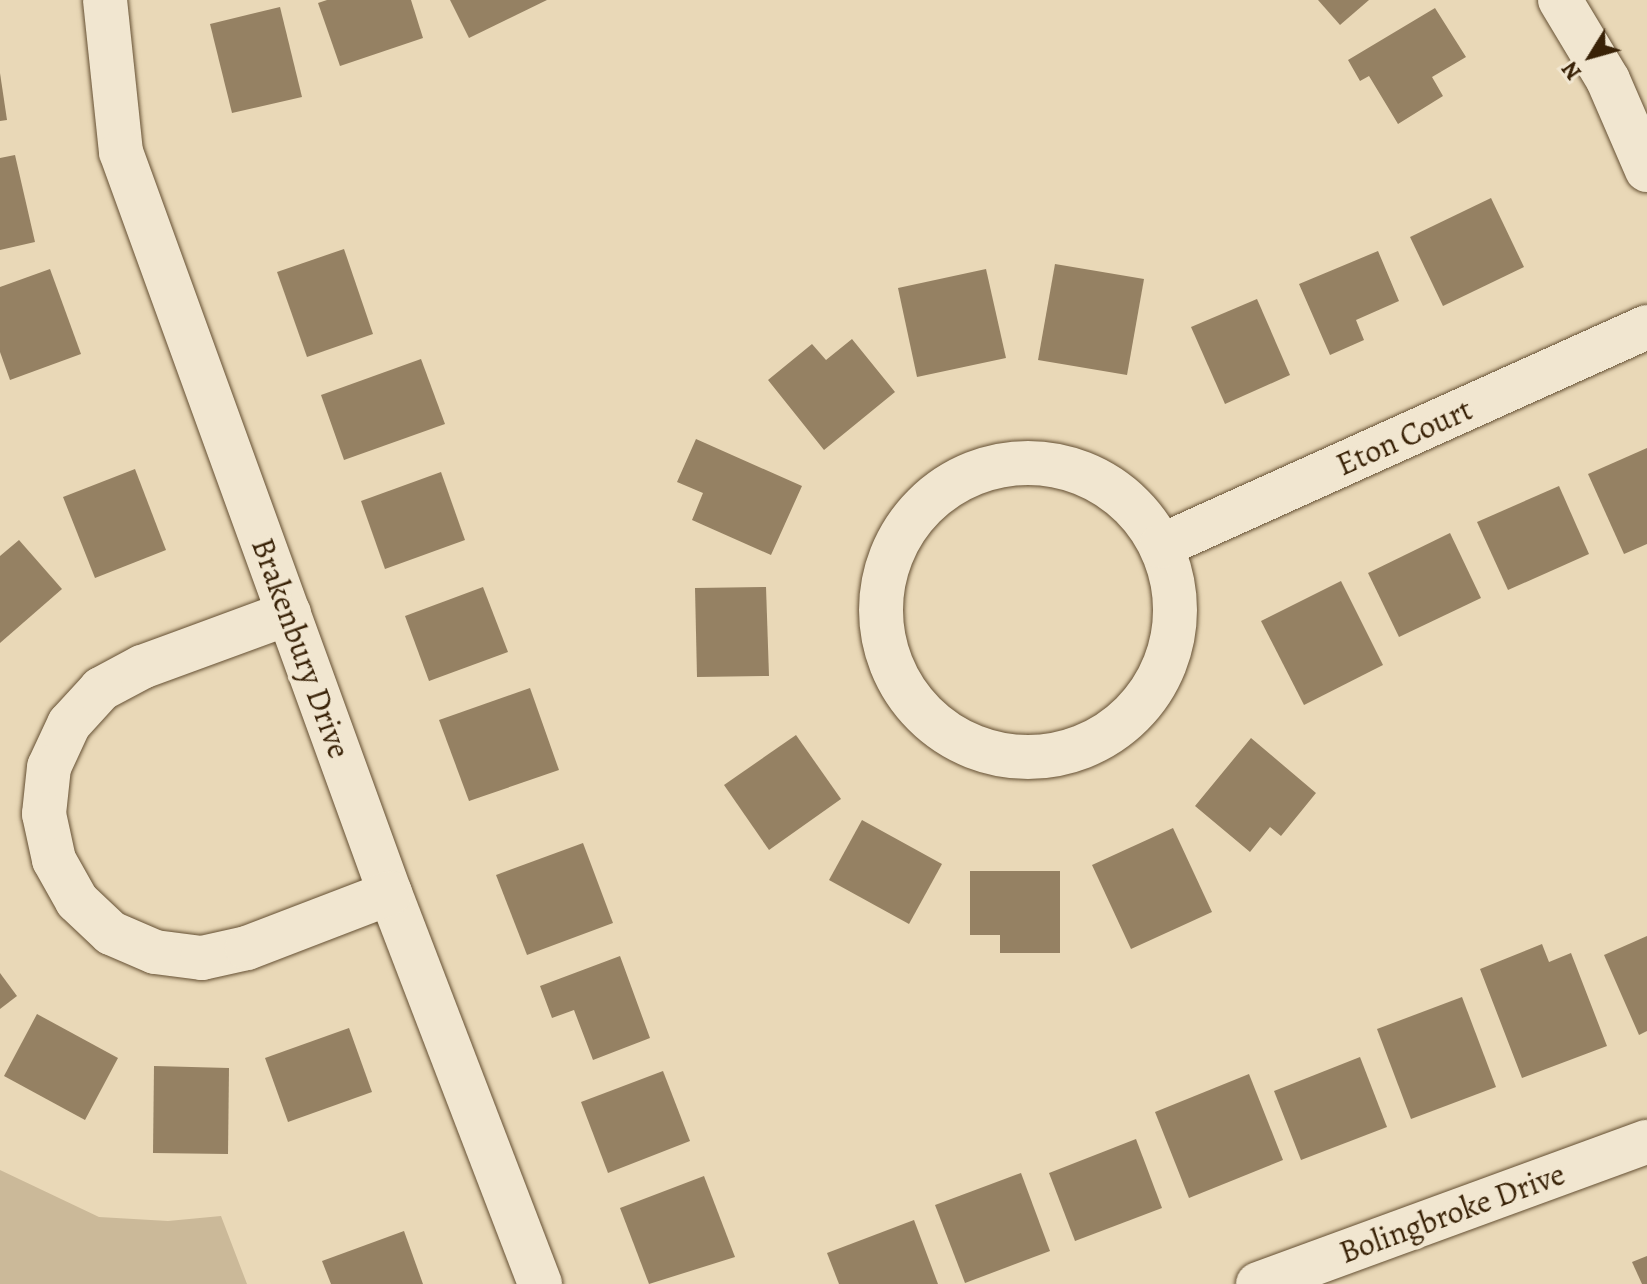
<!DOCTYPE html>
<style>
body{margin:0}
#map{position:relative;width:1647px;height:1284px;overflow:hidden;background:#e9d8b7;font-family:Alegreya,serif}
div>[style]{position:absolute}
.green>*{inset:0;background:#cbb999}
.building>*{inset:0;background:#958163}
.roads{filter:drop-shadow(0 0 2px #655033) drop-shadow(0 0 2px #655033)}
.street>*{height:44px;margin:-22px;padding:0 22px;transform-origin:22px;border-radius:22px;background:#f1e6d0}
.street>.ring{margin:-22px;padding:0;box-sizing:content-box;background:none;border:44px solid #f1e6d0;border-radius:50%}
span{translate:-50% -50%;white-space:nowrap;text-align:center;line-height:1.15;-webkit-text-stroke:8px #f1e6d0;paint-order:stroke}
.street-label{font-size:32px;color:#392207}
.north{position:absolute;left:1551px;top:16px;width:80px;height:80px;-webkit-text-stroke:6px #f1e6d0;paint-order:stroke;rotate:233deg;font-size:22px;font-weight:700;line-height:32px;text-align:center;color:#392207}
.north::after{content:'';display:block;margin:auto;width:28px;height:36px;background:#392207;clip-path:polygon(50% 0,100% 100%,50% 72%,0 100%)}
</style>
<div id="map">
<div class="green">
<i style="clip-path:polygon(0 1170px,99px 1217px,168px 1221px,221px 1216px,247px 1284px,0 1284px)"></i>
</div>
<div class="building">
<i style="clip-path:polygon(327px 0,411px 0,423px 38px,340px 66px,318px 3px)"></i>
<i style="clip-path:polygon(450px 0,547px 0,469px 38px)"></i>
<i style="clip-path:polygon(1318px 0,1369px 0,1340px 25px)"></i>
<i style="clip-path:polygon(280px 7px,302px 97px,232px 113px,210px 24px)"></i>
<i style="clip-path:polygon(1435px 8px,1466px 57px,1432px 77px,1443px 96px,1398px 124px,1369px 76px,1360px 81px,1348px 60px)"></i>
<i style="clip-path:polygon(0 73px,7px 120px,0 121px)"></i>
<i style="clip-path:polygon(15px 155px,35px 242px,0 250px,0 158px)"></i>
<i style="clip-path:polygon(1491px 198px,1524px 267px,1443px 306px,1410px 237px)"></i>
<i style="clip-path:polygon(344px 249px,373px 334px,307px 357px,277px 272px)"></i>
<i style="clip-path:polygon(1378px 251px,1399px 301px,1356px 320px,1364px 340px,1330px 355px,1299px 284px)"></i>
<i style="clip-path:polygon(1055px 264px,1144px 279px,1127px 375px,1038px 360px)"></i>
<i style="clip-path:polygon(50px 269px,81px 354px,10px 380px,0 352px,0 287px)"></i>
<i style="clip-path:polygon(986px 269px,1006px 358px,917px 377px,898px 288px)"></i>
<i style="clip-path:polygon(1257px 299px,1290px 375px,1225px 404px,1191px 327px)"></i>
<i style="clip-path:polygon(852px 339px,895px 392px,824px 450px,768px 380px,812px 344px,826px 360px)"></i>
<i style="clip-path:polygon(421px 359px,445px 424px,344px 460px,321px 395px)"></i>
<i style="clip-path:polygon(696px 439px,802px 486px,771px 555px,692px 520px,703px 493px,677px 482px)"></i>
<i style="clip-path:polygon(1647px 448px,1647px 544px,1624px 554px,1588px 474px)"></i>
<i style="clip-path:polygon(135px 469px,166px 550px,95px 578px,63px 497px)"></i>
<i style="clip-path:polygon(441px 472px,465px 540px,385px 569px,361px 501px)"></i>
<i style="clip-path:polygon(1559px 486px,1589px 554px,1508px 590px,1477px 522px)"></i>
<i style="clip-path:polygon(1450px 533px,1481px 598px,1399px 637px,1368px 573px)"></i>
<i style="clip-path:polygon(19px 540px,62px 589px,0 643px,0 556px)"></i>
<i style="clip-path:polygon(1341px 581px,1383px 665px,1304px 705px,1261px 621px)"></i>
<i style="clip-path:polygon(483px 587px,508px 652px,429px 681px,405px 616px)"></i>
<i style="clip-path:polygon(766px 587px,769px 676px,697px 677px,695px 588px)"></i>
<i style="clip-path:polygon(530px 688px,559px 770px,469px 801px,439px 720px)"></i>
<i style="clip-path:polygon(796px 735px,841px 799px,769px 850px,724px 785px)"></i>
<i style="clip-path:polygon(1251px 738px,1316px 793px,1281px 836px,1270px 827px,1250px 852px,1195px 806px)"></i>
<i style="clip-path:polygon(862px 820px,942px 864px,909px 924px,829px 880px)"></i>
<i style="clip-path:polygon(1173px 828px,1212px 912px,1131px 949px,1092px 865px)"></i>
<i style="clip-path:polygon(583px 843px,613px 923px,527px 955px,496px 875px)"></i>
<i style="clip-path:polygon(970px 871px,1060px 871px,1060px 953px,1000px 953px,1000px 935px,970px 935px)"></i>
<i style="clip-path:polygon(1647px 936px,1647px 1031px,1639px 1035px,1604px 955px)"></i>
<i style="clip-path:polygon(1542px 944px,1549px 962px,1571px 953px,1607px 1046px,1522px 1078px,1480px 969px)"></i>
<i style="clip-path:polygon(620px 956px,650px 1038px,593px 1060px,574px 1010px,552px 1018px,540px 986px)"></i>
<i style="clip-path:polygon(0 973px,17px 996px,0 1009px)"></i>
<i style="clip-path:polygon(1462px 997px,1496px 1087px,1411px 1119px,1377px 1029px)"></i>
<i style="clip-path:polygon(37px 1014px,118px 1058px,85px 1120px,4px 1076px)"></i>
<i style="clip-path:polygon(349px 1028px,372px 1092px,288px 1122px,265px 1058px)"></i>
<i style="clip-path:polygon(1360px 1057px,1387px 1127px,1301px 1160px,1274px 1091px)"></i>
<i style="clip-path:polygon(154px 1066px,229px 1068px,228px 1154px,153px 1153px)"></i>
<i style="clip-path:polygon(663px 1071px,690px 1141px,608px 1173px,581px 1102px)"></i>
<i style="clip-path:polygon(1249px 1074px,1283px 1160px,1189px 1198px,1155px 1112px)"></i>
<i style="clip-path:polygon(1136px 1139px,1162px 1208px,1075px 1241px,1049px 1173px)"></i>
<i style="clip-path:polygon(1021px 1173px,1050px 1251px,965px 1283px,935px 1205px)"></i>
<i style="clip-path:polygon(704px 1176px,735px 1257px,649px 1284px,620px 1208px)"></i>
<i style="clip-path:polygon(914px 1220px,938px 1284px,839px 1284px,827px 1253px)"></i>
<i style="clip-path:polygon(404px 1231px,423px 1284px,331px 1284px,322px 1261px)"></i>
<i style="clip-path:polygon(1647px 1256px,1647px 1284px,1642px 1284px,1632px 1262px)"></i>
</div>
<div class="roads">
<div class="street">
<i style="left:105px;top:0;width:153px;rotate:84deg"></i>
<i style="left:121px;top:152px;width:788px;rotate:70.05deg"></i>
<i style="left:390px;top:893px;width:419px;rotate:69deg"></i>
<i style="left:1560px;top:0;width:93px;rotate:59deg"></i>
<i style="left:1608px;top:80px;width:98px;rotate:66.6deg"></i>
<i class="ring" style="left:881px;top:463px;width:250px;height:250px"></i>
<i style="left:1161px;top:546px;width:533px;rotate:-24.26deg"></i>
<i style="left:289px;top:613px;width:157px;rotate:159.8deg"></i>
<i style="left:142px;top:667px;width:47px;rotate:151.8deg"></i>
<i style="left:101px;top:689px;width:47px;rotate:132.4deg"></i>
<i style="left:69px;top:724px;width:47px;rotate:114.9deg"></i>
<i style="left:49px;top:767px;width:47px;rotate:96.1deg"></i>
<i style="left:44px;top:814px;width:47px;rotate:77.7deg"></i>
<i style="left:54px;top:860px;width:47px;rotate:60.7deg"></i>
<i style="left:77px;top:901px;width:47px;rotate:43.3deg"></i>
<i style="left:111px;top:933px;width:48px;rotate:23.4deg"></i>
<i style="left:155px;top:952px;width:47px;rotate:7.3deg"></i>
<i style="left:202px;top:958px;width:46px;rotate:-12.5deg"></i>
<i style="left:247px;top:948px;width:153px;rotate:-21deg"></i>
<i style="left:1258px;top:1284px;width:414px;rotate:-20.1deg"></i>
</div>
</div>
<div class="street-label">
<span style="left:1404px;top:437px;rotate:-24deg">Eton Court</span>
<span style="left:301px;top:648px;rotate:70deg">Brakenbury Drive</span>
<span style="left:1452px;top:1213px;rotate:-20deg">Bolingbroke Drive</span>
</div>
<div class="north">N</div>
</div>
